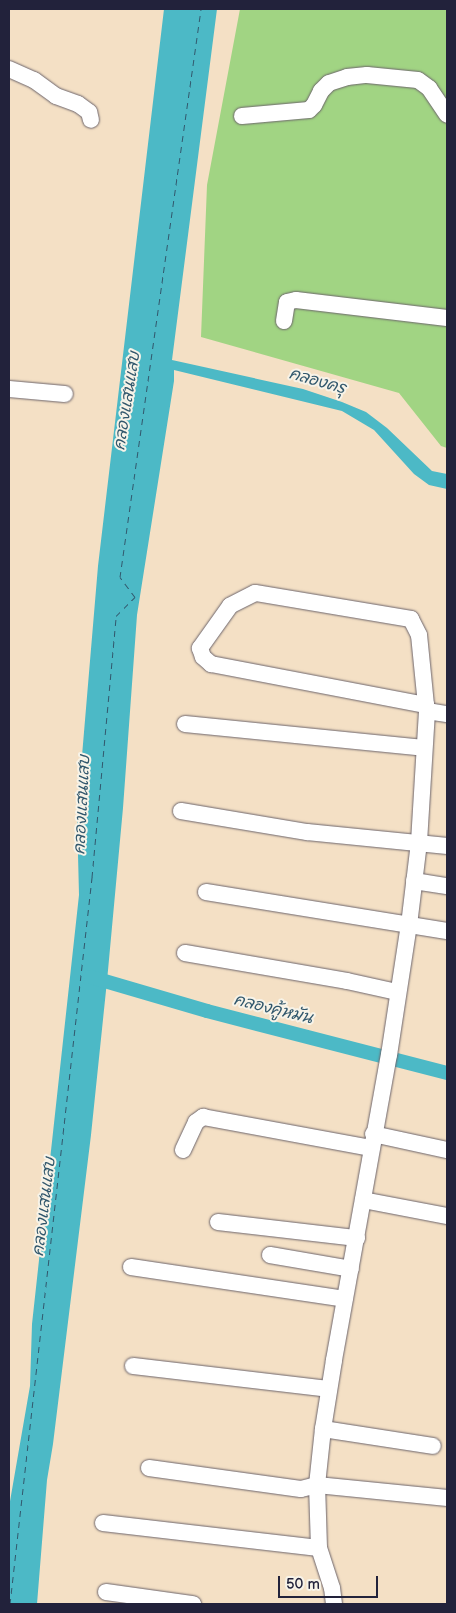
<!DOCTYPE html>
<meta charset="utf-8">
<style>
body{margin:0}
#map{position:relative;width:456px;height:1613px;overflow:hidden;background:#f4e0c5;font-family:"Balsamiq Sans","Playpen Sans Thai",sans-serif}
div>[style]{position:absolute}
.green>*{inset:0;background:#a1d483}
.water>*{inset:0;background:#4cb9c6}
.canal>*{height:14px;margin:-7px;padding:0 7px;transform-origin:7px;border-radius:7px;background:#4cb9c6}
.ferry>*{height:1px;margin-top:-0.5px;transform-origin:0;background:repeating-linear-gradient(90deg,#31576c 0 6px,transparent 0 11px)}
.roads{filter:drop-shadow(0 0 1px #6c646b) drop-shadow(0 0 1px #6c646b)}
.minor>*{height:16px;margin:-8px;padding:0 8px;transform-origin:8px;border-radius:8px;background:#fff}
span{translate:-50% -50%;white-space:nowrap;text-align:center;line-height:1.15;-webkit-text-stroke:4px #f7f3e8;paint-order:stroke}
.water-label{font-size:16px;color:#31576c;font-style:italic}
.frame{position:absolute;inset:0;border:10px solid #22223b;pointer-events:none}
.scale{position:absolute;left:278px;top:1576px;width:100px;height:22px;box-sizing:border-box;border:2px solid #22223b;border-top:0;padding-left:6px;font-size:15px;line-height:18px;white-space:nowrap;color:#22223b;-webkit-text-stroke:4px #f7f3e8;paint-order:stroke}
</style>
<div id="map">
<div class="green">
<i style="clip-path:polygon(240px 9px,447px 9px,447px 448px,441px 446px,399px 393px,201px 337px,207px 185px)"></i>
</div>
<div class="water">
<i style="clip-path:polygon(164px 9px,217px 9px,172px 360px,303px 389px,342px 402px,366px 412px,387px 428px,432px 471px,447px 474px,447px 489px,429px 485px,414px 474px,374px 430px,342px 411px,174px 370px,174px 381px,137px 615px,123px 808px,107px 981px,91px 1135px,53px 1444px,47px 1480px,37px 1604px,9px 1604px,9px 1507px,30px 1386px,32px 1324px,79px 895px,77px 815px,98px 566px)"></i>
</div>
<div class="canal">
<i style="left:91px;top:977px;width:121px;rotate:16.3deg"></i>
<i style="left:207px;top:1011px;width:248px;rotate:14.5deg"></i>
</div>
<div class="ferry">
<i style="left:10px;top:1604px;width:732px;rotate:-83.56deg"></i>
<i style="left:92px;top:877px;width:262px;rotate:-84.7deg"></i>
<i style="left:116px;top:616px;width:27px;rotate:-45deg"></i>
<i style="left:135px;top:597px;width:25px;rotate:-127deg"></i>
<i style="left:120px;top:577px;width:574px;rotate:-81.88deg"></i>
</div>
<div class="roads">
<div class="minor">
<i style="left:9px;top:69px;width:27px;rotate:24deg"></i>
<i style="left:34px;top:80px;width:27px;rotate:36deg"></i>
<i style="left:56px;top:96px;width:23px;rotate:20deg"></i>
<i style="left:78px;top:104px;width:14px;rotate:36deg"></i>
<i style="left:89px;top:112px;width:8px;rotate:76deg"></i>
<i style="left:242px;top:116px;width:67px;rotate:-5.1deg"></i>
<i style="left:309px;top:110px;width:7px;rotate:-45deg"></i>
<i style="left:314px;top:105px;width:16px;rotate:-63deg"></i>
<i style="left:321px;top:91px;width:11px;rotate:-45deg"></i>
<i style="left:329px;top:83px;width:19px;rotate:-18deg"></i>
<i style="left:347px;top:77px;width:20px;rotate:-6deg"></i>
<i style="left:367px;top:75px;width:51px;rotate:5.6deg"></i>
<i style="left:418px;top:80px;width:14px;rotate:36deg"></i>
<i style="left:429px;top:88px;width:32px;rotate:56deg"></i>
<i style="left:284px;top:321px;width:19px;rotate:-81deg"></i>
<i style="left:287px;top:302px;width:9px;rotate:-13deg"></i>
<i style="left:296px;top:300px;width:152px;rotate:6.8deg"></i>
<i style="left:9px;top:389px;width:56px;rotate:5.1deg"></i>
<i style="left:427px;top:711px;width:20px;rotate:9deg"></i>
<i style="left:185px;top:724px;width:240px;rotate:5.7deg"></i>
<i style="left:181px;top:811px;width:128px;rotate:9.5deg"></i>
<i style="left:307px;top:832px;width:141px;rotate:5.7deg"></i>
<i style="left:414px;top:881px;width:33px;rotate:9deg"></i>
<i style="left:206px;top:892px;width:244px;rotate:9.2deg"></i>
<i style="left:185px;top:953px;width:164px;rotate:9.8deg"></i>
<i style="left:347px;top:981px;width:51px;rotate:12.4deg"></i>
<i style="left:373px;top:1134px;width:76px;rotate:12.2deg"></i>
<i style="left:183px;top:1150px;width:31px;rotate:-65deg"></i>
<i style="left:196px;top:1122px;width:9px;rotate:-36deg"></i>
<i style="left:203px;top:1117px;width:170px;rotate:10.5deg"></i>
<i style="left:363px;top:1200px;width:86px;rotate:10.8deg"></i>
<i style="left:218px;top:1222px;width:140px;rotate:6.6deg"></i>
<i style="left:270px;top:1255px;width:82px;rotate:9.8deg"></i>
<i style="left:131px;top:1267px;width:216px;rotate:8.5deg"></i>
<i style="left:133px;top:1366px;width:197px;rotate:6.7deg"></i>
<i style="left:323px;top:1429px;width:111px;rotate:8.8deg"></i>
<i style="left:149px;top:1468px;width:153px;rotate:7.9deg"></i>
<i style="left:301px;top:1489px;width:16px;rotate:-14deg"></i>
<i style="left:317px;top:1485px;width:131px;rotate:5.7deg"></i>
<i style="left:103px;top:1523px;width:217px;rotate:6.6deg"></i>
<i style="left:106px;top:1592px;width:88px;rotate:7.9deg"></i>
<i style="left:334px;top:1604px;width:16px;rotate:-97deg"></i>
<i style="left:332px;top:1588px;width:42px;rotate:-108deg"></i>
<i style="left:319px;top:1548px;width:63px;rotate:-91.8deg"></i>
<i style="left:317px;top:1485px;width:56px;rotate:-83.9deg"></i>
<i style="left:323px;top:1429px;width:70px;rotate:-80.9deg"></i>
<i style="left:334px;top:1360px;width:310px;rotate:-79.8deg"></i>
<i style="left:389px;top:1055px;width:132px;rotate:-81.3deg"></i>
<i style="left:409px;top:925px;width:84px;rotate:-83.1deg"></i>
<i style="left:419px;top:842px;width:131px;rotate:-86.5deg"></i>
<i style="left:427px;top:711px;width:6px;rotate:-99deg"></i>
<i style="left:426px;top:705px;width:70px;rotate:-95.7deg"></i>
<i style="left:419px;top:635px;width:18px;rotate:-117deg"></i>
<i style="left:411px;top:619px;width:158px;rotate:-170.5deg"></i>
<i style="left:255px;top:593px;width:28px;rotate:153deg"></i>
<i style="left:230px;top:606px;width:52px;rotate:125.5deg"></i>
<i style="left:200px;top:648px;width:9px;rotate:72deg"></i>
<i style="left:203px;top:657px;width:11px;rotate:41deg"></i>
<i style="left:211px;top:664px;width:219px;rotate:10.8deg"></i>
</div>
</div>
<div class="water-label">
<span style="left:317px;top:382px;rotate:16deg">คลองครุ</span>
<span style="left:128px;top:401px;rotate:-81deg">คลองแสนแสบ</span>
<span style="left:83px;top:805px;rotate:-87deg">คลองแสนแสบ</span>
<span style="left:273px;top:1010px;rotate:14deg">คลองคู้หมัน</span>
<span style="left:45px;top:1207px;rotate:-83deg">คลองแสนแสบ</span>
</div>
<div class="frame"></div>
<div class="scale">50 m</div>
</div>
